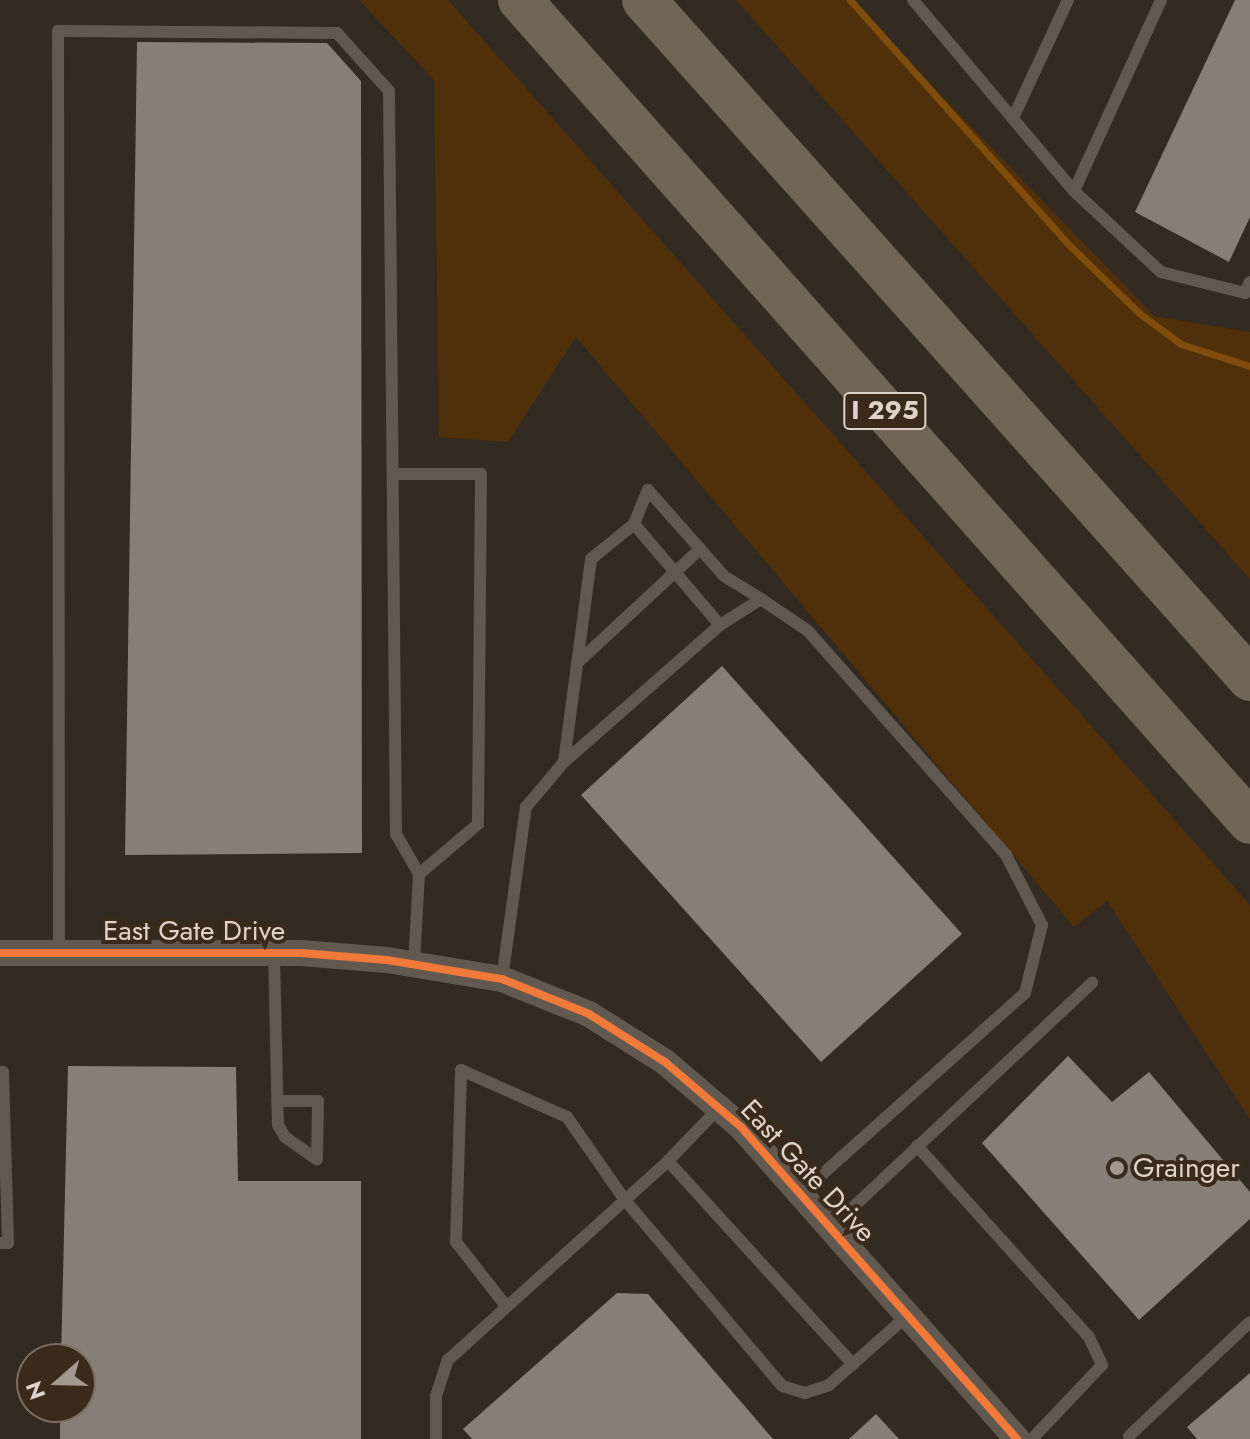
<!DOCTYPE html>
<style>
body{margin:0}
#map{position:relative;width:1250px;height:1439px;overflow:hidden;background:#332a22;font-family:Jost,sans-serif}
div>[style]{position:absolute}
.green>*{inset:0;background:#502f0b}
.stream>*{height:7px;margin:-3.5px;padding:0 3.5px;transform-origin:3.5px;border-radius:3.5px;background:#7f4c0c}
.building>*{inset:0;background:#877f77}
.service>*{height:12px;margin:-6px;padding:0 6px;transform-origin:6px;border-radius:6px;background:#615850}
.minor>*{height:26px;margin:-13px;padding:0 13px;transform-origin:13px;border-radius:13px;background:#615850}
.motorway>*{height:44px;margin:-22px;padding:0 22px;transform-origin:22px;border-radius:22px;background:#716558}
.cycleway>*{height:8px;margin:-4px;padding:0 4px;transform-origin:4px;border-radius:4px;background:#f17a3a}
.dots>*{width:22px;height:22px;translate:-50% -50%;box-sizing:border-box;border:4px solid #392a1c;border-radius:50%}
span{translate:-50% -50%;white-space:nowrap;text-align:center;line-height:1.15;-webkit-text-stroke:8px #392a1c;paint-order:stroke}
.shield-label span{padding:2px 6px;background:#392a1c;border:2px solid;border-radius:6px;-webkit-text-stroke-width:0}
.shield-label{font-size:26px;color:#ded3cb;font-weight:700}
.street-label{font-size:28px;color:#ded3cb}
.poi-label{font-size:28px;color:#ded3cb}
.left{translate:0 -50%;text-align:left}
.north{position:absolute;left:16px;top:1343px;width:80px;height:80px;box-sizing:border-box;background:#392a1c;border:2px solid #7b6e62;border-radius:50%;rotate:250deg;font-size:22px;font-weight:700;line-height:32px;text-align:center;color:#ded3cb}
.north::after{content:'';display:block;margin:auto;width:28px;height:36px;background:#a29890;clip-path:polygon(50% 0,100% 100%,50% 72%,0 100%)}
</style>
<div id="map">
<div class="green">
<i style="clip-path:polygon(359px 0,448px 0,1250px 905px,1250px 1119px,1107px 901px,1074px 927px,576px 337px,508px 442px,439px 437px,434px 80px)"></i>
<i style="clip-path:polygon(736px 0,849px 0,1154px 316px,1250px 332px,1250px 579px)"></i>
</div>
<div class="stream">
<i style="left:850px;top:0;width:324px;rotate:48.2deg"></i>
<i style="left:1066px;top:242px;width:102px;rotate:44.2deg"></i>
<i style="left:1139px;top:313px;width:52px;rotate:36.4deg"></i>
<i style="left:1181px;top:344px;width:72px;rotate:17.7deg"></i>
</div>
<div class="building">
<i style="clip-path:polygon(1235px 0,1250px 0,1250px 217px,1229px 262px,1135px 212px)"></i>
<i style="clip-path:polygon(137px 42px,327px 43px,361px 81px,362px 853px,125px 855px)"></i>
<i style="clip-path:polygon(722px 666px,962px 934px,821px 1062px,581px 795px)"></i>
<i style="clip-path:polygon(1068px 1056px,1112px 1102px,1149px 1072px,1250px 1192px,1250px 1219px,1139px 1320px,982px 1143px)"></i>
<i style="clip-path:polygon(68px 1066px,236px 1067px,238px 1181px,361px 1181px,361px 1439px,60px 1439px,60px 1407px,80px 1407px,80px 1359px,61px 1359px)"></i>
<i style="clip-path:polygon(617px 1293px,648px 1294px,773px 1439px,472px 1439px,463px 1429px)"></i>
<i style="clip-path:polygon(1250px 1373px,1250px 1439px,1197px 1439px,1187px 1427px)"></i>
<i style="clip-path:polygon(876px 1414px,899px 1439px,849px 1439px)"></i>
</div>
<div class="service">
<i style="left:913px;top:0;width:250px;rotate:49.9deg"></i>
<i style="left:1074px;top:191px;width:119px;rotate:43deg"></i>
<i style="left:1161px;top:272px;width:87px;rotate:14deg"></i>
<i style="left:1245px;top:293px;width:12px;rotate:-66deg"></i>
<i style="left:1013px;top:118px;width:130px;rotate:-65deg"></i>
<i style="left:1074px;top:191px;width:210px;rotate:-65.5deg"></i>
<i style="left:393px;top:474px;width:88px"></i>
<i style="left:481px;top:474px;width:350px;rotate:90.5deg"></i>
<i style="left:478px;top:824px;width:77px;rotate:139.7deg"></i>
<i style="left:634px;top:524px;width:37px;rotate:-68deg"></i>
<i style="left:648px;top:490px;width:115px;rotate:48.5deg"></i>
<i style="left:724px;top:576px;width:44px;rotate:31.9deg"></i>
<i style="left:720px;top:625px;width:49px;rotate:-32.4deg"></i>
<i style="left:761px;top:599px;width:57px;rotate:34.2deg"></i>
<i style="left:808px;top:631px;width:299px;rotate:48.5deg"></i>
<i style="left:1006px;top:855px;width:79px;rotate:62.8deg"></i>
<i style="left:1042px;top:925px;width:70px;rotate:104deg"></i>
<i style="left:1025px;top:993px;width:300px;rotate:138.2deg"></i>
<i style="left:577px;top:663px;width:168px;rotate:-42.8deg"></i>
<i style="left:59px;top:953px;width:922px;rotate:-90.06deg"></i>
<i style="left:58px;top:31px;width:279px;rotate:0.4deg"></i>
<i style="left:337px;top:33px;width:78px;rotate:48.1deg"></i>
<i style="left:389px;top:91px;width:743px;rotate:89.46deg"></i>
<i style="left:396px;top:834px;width:46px;rotate:60.1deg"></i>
<i style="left:419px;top:874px;width:89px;rotate:93.2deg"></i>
<i style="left:274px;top:953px;width:172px;rotate:88.7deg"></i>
<i style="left:278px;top:1125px;width:14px;rotate:60deg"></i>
<i style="left:285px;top:1137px;width:39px;rotate:35deg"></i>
<i style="left:317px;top:1159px;width:58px;rotate:-89deg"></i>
<i style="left:318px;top:1101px;width:41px;rotate:180deg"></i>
<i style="left:502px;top:979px;width:174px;rotate:-82.1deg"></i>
<i style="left:526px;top:807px;width:59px;rotate:-49.8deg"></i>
<i style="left:564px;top:762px;width:205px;rotate:-82.4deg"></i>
<i style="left:591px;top:559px;width:55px;rotate:-39.1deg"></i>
<i style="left:634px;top:524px;width:133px;rotate:49.6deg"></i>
<i style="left:720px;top:625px;width:208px;rotate:138.7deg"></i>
<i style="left:0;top:1072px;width:3px"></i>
<i style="left:3px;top:1072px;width:171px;rotate:88.3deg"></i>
<i style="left:8px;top:1243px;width:8px;rotate:180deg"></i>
<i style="left:917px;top:1146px;width:257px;rotate:48deg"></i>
<i style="left:1089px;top:1337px;width:31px;rotate:65deg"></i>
<i style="left:1102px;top:1365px;width:102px;rotate:133.4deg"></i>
<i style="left:668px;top:1161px;width:275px;rotate:47.7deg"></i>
<i style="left:832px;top:1227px;width:357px;rotate:-43.2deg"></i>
<i style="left:506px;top:1306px;width:81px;rotate:-128deg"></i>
<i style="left:456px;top:1242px;width:172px;rotate:-88.3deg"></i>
<i style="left:461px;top:1070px;width:116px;rotate:23.9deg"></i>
<i style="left:567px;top:1117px;width:101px;rotate:55.1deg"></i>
<i style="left:625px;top:1200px;width:243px;rotate:49.8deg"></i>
<i style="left:782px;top:1386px;width:24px;rotate:17deg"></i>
<i style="left:805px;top:1393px;width:25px;rotate:-18deg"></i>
<i style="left:829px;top:1385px;width:106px;rotate:-41.5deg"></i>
<i style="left:1129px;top:1436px;width:166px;rotate:-43.3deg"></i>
<i style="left:436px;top:1439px;width:43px;rotate:-90deg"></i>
<i style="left:436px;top:1396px;width:38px;rotate:-72deg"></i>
<i style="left:448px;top:1360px;width:297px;rotate:-42.1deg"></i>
<i style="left:668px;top:1161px;width:74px;rotate:-46.1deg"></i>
</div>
<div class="minor">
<i style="left:0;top:953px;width:301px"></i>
<i style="left:301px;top:953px;width:86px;rotate:4.7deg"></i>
<i style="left:387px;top:960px;width:117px;rotate:9.4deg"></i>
<i style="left:502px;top:979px;width:94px;rotate:21.9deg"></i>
<i style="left:589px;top:1014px;width:90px;rotate:32.3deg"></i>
<i style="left:665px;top:1062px;width:100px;rotate:40.5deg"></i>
<i style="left:741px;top:1127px;width:417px;rotate:48.5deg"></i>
</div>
<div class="motorway">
<i style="left:520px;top:0;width:1099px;rotate:48.39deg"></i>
<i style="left:644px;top:0;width:910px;rotate:48.25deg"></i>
</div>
<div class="cycleway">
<i style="left:0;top:953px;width:301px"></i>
<i style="left:301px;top:953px;width:86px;rotate:4.7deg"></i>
<i style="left:387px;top:960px;width:117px;rotate:9.4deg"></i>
<i style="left:502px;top:979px;width:94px;rotate:21.9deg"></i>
<i style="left:589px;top:1014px;width:90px;rotate:32.3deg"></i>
<i style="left:665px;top:1062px;width:100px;rotate:40.5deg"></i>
<i style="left:741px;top:1127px;width:417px;rotate:48.5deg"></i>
</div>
<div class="dots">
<i style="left:1117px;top:1168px;background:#a29890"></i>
</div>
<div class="shield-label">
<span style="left:885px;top:411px">I 295</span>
</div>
<div class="street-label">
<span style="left:194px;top:931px">East Gate Drive</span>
<span style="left:808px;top:1171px;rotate:47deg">East Gate Drive</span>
</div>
<div class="poi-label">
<span class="left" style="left:1133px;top:1168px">Grainger</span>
</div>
<div class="north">N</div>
</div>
